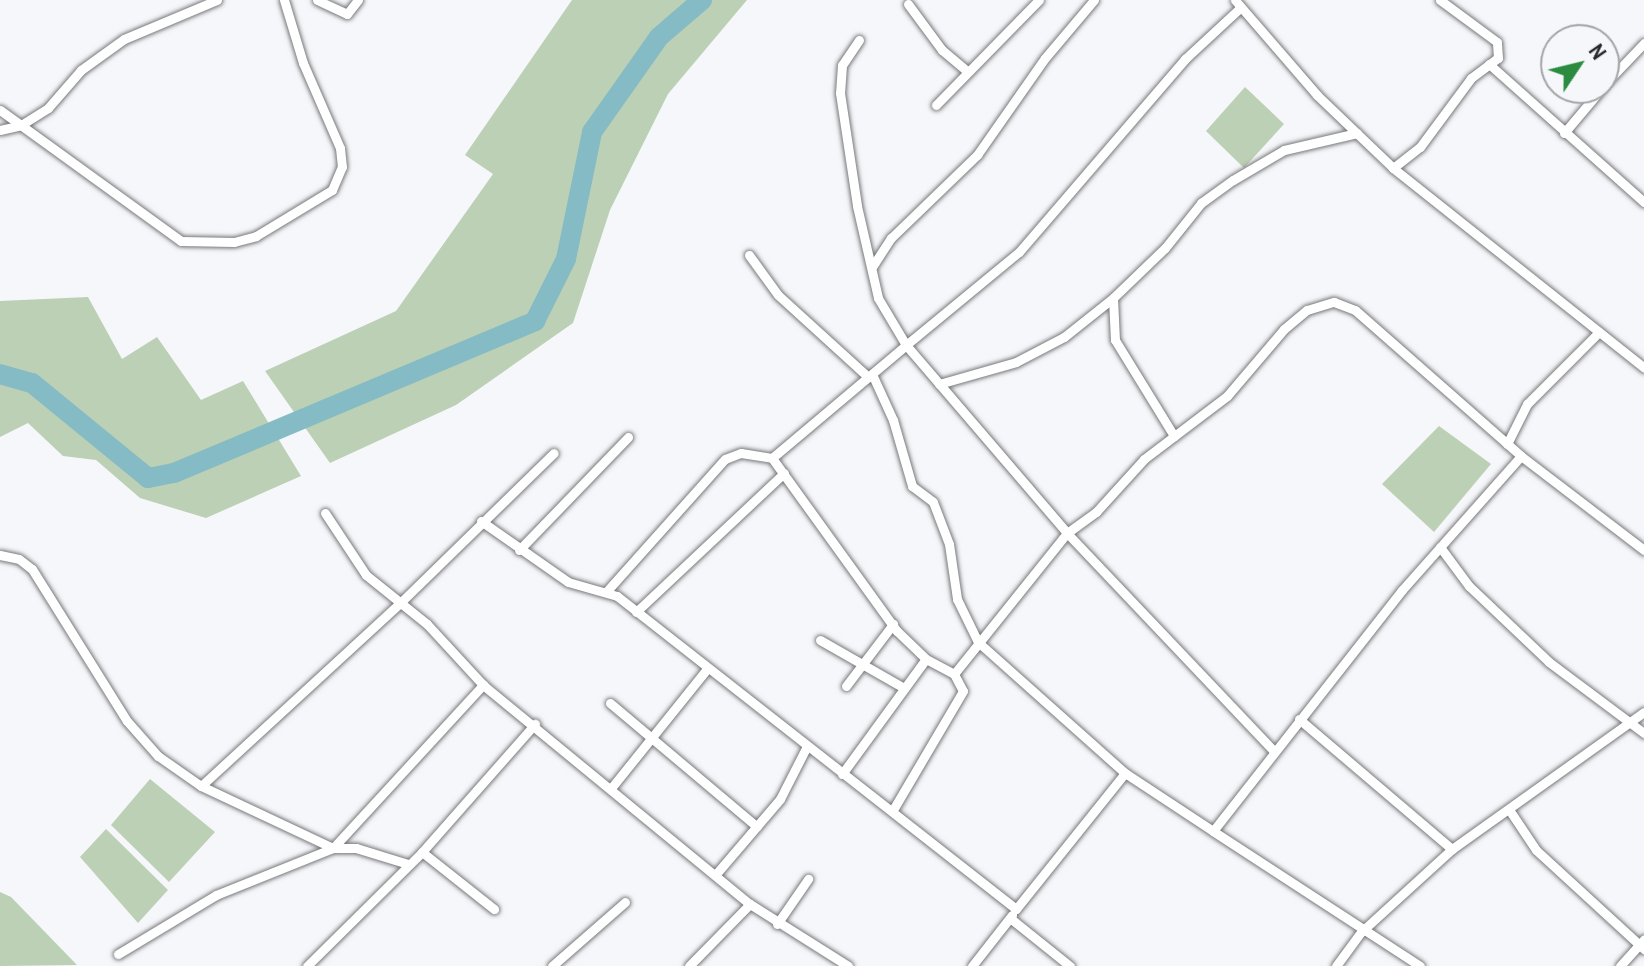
<!DOCTYPE html>
<style>
body{margin:0}
#map{position:relative;width:1644px;height:966px;overflow:hidden;background:#f6f7fa;font-family:"Archivo Narrow",sans-serif}
div>[style]{position:absolute}
.green>*{inset:0;background:#bcd0b5}
.river>*{height:20px;margin:-10px;padding:0 10px;transform-origin:10px;border-radius:10px;background:#85bbc4}
.roads{filter:drop-shadow(0 0 2px #78797c) drop-shadow(0 0 2px #78797c)}
.minor>*{height:9px;margin:-4.5px;padding:0 4.5px;transform-origin:4.5px;border-radius:4.5px;background:#fff}
span{translate:-50% -50%;white-space:nowrap;text-align:center;line-height:1.15;-webkit-text-stroke:6px #f6f7fa;paint-order:stroke}
.north{position:absolute;left:1540px;top:24px;width:80px;height:80px;box-sizing:border-box;background:#f6f7fa;border:2px solid #a4a5a7;border-radius:50%;rotate:55deg;font-size:22px;font-weight:700;line-height:32px;text-align:center;color:#292a2b}
.north::after{content:'';display:block;margin:auto;width:28px;height:36px;background:#2b8c40;clip-path:polygon(50% 0,100% 100%,50% 72%,0 100%)}
</style>
<div id="map">
<div class="green">
<i style="clip-path:polygon(572px 0,747px 0,668px 94px,610px 210px,573px 323px,456px 405px,330px 463px,265px 371px,396px 311px,493px 174px,465px 155px)"></i>
<i style="clip-path:polygon(1245px 87px,1284px 124px,1244px 168px,1206px 131px)"></i>
<i style="clip-path:polygon(88px 297px,122px 359px,157px 337px,201px 400px,243px 381px,301px 476px,206px 518px,140px 498px,96px 460px,63px 456px,28px 423px,0 437px,0 301px)"></i>
<i style="clip-path:polygon(1439px 426px,1491px 464px,1434px 532px,1382px 484px)"></i>
<i style="clip-path:polygon(150px 779px,215px 832px,169px 882px,111px 825px)"></i>
<i style="clip-path:polygon(106px 829px,168px 890px,138px 923px,80px 857px)"></i>
<i style="clip-path:polygon(0 892px,11px 897px,77px 965px,0 966px)"></i>
</div>
<div class="river">
<i style="left:0;top:374px;width:33px;rotate:16deg"></i>
<i style="left:32px;top:383px;width:150px;rotate:39.3deg"></i>
<i style="left:148px;top:478px;width:26px;rotate:-11deg"></i>
<i style="left:174px;top:473px;width:392px;rotate:-22.8deg"></i>
<i style="left:535px;top:321px;width:69px;rotate:-63.4deg"></i>
<i style="left:566px;top:259px;width:130px;rotate:-78.4deg"></i>
<i style="left:592px;top:132px;width:116px;rotate:-54.8deg"></i>
<i style="left:659px;top:37px;width:57px;rotate:-40.7deg"></i>
</div>
<div class="roads">
<div class="minor">
<i style="left:317px;top:0;width:33px;rotate:25deg"></i>
<i style="left:347px;top:14px;width:18px;rotate:-52deg"></i>
<i style="left:1235px;top:0;width:125px;rotate:49.2deg"></i>
<i style="left:1317px;top:95px;width:105px;rotate:43.8deg"></i>
<i style="left:1393px;top:168px;width:321px;rotate:38.5deg"></i>
<i style="left:908px;top:4px;width:57px;rotate:53.5deg"></i>
<i style="left:942px;top:50px;width:33px;rotate:40deg"></i>
<i style="left:859px;top:40px;width:30px;rotate:124deg"></i>
<i style="left:842px;top:65px;width:28px;rotate:94deg"></i>
<i style="left:840px;top:93px;width:114px;rotate:81.4deg"></i>
<i style="left:857px;top:206px;width:94px;rotate:77.1deg"></i>
<i style="left:878px;top:298px;width:55px;rotate:59.2deg"></i>
<i style="left:906px;top:345px;width:146px;rotate:-39.5deg"></i>
<i style="left:1019px;top:252px;width:255px;rotate:-49.3deg"></i>
<i style="left:1185px;top:59px;width:76px;rotate:-42.9deg"></i>
<i style="left:1489px;top:64px;width:208px;rotate:41.7deg"></i>
<i style="left:1604px;top:85px;width:58px;rotate:-46.4deg"></i>
<i style="left:936px;top:105px;width:147px;rotate:-45.6deg"></i>
<i style="left:0;top:110px;width:223px;rotate:35.9deg"></i>
<i style="left:181px;top:241px;width:53px;rotate:1.1deg"></i>
<i style="left:234px;top:242px;width:23px;rotate:-15deg"></i>
<i style="left:256px;top:236px;width:89px;rotate:-31.2deg"></i>
<i style="left:332px;top:190px;width:25px;rotate:-67deg"></i>
<i style="left:342px;top:167px;width:19px;rotate:-96deg"></i>
<i style="left:340px;top:148px;width:93px;rotate:-113.5deg"></i>
<i style="left:303px;top:63px;width:66px;rotate:-106.8deg"></i>
<i style="left:0;top:130px;width:22px;rotate:-13deg"></i>
<i style="left:21px;top:125px;width:32px;rotate:-32deg"></i>
<i style="left:48px;top:108px;width:50px;rotate:-49deg"></i>
<i style="left:81px;top:70px;width:53px;rotate:-35.8deg"></i>
<i style="left:124px;top:39px;width:101px;rotate:-22.8deg"></i>
<i style="left:1564px;top:133px;width:59px;rotate:-49.8deg"></i>
<i style="left:1393px;top:168px;width:34px;rotate:-38deg"></i>
<i style="left:1420px;top:147px;width:86px;rotate:-53.5deg"></i>
<i style="left:1471px;top:78px;width:34px;rotate:-37deg"></i>
<i style="left:1498px;top:58px;width:16px;rotate:-94deg"></i>
<i style="left:1497px;top:42px;width:71px;rotate:-143.6deg"></i>
<i style="left:749px;top:255px;width:49px;rotate:54.1deg"></i>
<i style="left:778px;top:295px;width:122px;rotate:42.3deg"></i>
<i style="left:872px;top:267px;width:35px;rotate:-57deg"></i>
<i style="left:891px;top:238px;width:120px;rotate:-44deg"></i>
<i style="left:977px;top:155px;width:118px;rotate:-55deg"></i>
<i style="left:1045px;top:58px;width:76px;rotate:-49.8deg"></i>
<i style="left:1113px;top:298px;width:42px;rotate:87.3deg"></i>
<i style="left:1115px;top:340px;width:113px;rotate:58.4deg"></i>
<i style="left:872px;top:374px;width:51px;rotate:65.5deg"></i>
<i style="left:893px;top:420px;width:69px;rotate:73.9deg"></i>
<i style="left:912px;top:486px;width:26px;rotate:37deg"></i>
<i style="left:933px;top:502px;width:45px;rotate:69.1deg"></i>
<i style="left:949px;top:544px;width:56px;rotate:81.7deg"></i>
<i style="left:957px;top:599px;width:48px;rotate:64deg"></i>
<i style="left:978px;top:642px;width:197px;rotate:41.7deg"></i>
<i style="left:1125px;top:773px;width:105px;rotate:33.4deg"></i>
<i style="left:939px;top:384px;width:80px;rotate:-15.9deg"></i>
<i style="left:1016px;top:362px;width:54px;rotate:-27.5deg"></i>
<i style="left:1064px;top:337px;width:63px;rotate:-38.5deg"></i>
<i style="left:1113px;top:298px;width:72px;rotate:-43.9deg"></i>
<i style="left:1165px;top:248px;width:58px;rotate:-51.3deg"></i>
<i style="left:1201px;top:203px;width:39px;rotate:-36deg"></i>
<i style="left:1233px;top:180px;width:59px;rotate:-30.5deg"></i>
<i style="left:1284px;top:150px;width:75px;rotate:-13.1deg"></i>
<i style="left:1507px;top:444px;width:45px;rotate:-63.4deg"></i>
<i style="left:1527px;top:404px;width:102px;rotate:-45deg"></i>
<i style="left:772px;top:458px;width:175px;rotate:-40.1deg"></i>
<i style="left:906px;top:345px;width:248px;rotate:49.4deg"></i>
<i style="left:1067px;top:533px;width:301px;rotate:46.5deg"></i>
<i style="left:325px;top:513px;width:74px;rotate:56.5deg"></i>
<i style="left:366px;top:575px;width:78px;rotate:38.8deg"></i>
<i style="left:427px;top:624px;width:83px;rotate:47.4deg"></i>
<i style="left:483px;top:685px;width:345px;rotate:39.4deg"></i>
<i style="left:750px;top:904px;width:116px;rotate:32.3deg"></i>
<i style="left:481px;top:521px;width:106px;rotate:35deg"></i>
<i style="left:568px;top:582px;width:51px;rotate:15.9deg"></i>
<i style="left:617px;top:596px;width:507px;rotate:38.11deg"></i>
<i style="left:1016px;top:909px;width:174px;rotate:-51.3deg"></i>
<i style="left:1440px;top:547px;width:49px;rotate:53.4deg"></i>
<i style="left:1469px;top:586px;width:110px;rotate:43.5deg"></i>
<i style="left:1549px;top:662px;width:119px;rotate:36.8deg"></i>
<i style="left:519px;top:550px;width:157px;rotate:-46deg"></i>
<i style="left:0;top:555px;width:19px;rotate:12deg"></i>
<i style="left:19px;top:559px;width:16px;rotate:38deg"></i>
<i style="left:32px;top:569px;width:179px;rotate:58deg"></i>
<i style="left:127px;top:721px;width:47px;rotate:48.5deg"></i>
<i style="left:158px;top:756px;width:52px;rotate:34.9deg"></i>
<i style="left:606px;top:592px;width:178px;rotate:-48.2deg"></i>
<i style="left:725px;top:459px;width:17px;rotate:-21deg"></i>
<i style="left:741px;top:453px;width:31px;rotate:9deg"></i>
<i style="left:772px;top:458px;width:213px;rotate:54.2deg"></i>
<i style="left:897px;top:631px;width:40px;rotate:44deg"></i>
<i style="left:926px;top:659px;width:32px;rotate:28deg"></i>
<i style="left:954px;top:674px;width:19px;rotate:62deg"></i>
<i style="left:963px;top:691px;width:138px;rotate:120.5deg"></i>
<i style="left:636px;top:612px;width:203px;rotate:-43.2deg"></i>
<i style="left:820px;top:640px;width:97px;rotate:29.7deg"></i>
<i style="left:954px;top:674px;width:181px;rotate:-51.3deg"></i>
<i style="left:1067px;top:533px;width:36px;rotate:-36deg"></i>
<i style="left:1096px;top:512px;width:72px;rotate:-47.8deg"></i>
<i style="left:1144px;top:459px;width:104px;rotate:-37.2deg"></i>
<i style="left:1227px;top:396px;width:88px;rotate:-49.6deg"></i>
<i style="left:1284px;top:329px;width:30px;rotate:-40deg"></i>
<i style="left:1307px;top:310px;width:28px;rotate:-17deg"></i>
<i style="left:1334px;top:302px;width:22px;rotate:21deg"></i>
<i style="left:1355px;top:310px;width:221px;rotate:41.3deg"></i>
<i style="left:1521px;top:456px;width:155px;rotate:37.4deg"></i>
<i style="left:846px;top:686px;width:78px;rotate:-52.8deg"></i>
<i style="left:610px;top:703px;width:192px;rotate:40.1deg"></i>
<i style="left:1299px;top:719px;width:201px;rotate:40.4deg"></i>
<i style="left:1452px;top:849px;width:236px;rotate:-35.5deg"></i>
<i style="left:842px;top:774px;width:142px;rotate:-53.9deg"></i>
<i style="left:612px;top:787px;width:150px;rotate:-51.2deg"></i>
<i style="left:1510px;top:811px;width:47px;rotate:56.3deg"></i>
<i style="left:1536px;top:850px;width:147px;rotate:42.5deg"></i>
<i style="left:422px;top:852px;width:92px;rotate:38.4deg"></i>
<i style="left:408px;top:864px;width:54px;rotate:-162.9deg"></i>
<i style="left:356px;top:848px;width:23px;rotate:180deg"></i>
<i style="left:333px;top:848px;width:146px;rotate:-154.8deg"></i>
<i style="left:201px;top:786px;width:269px;rotate:-42.6deg"></i>
<i style="left:399px;top:604px;width:216px;rotate:-44.3deg"></i>
<i style="left:716px;top:874px;width:99px;rotate:-49.5deg"></i>
<i style="left:780px;top:799px;width:57px;rotate:-63deg"></i>
<i style="left:1010px;top:918px;width:77px;rotate:38.7deg"></i>
<i style="left:777px;top:924px;width:55px;rotate:-55.4deg"></i>
<i style="left:118px;top:954px;width:114px;rotate:-31deg"></i>
<i style="left:216px;top:895px;width:126px;rotate:-21.9deg"></i>
<i style="left:333px;top:848px;width:222px;rotate:-47.4deg"></i>
<i style="left:307px;top:966px;width:162px;rotate:-44.7deg"></i>
<i style="left:422px;top:852px;width:171px;rotate:-48.6deg"></i>
<i style="left:552px;top:966px;width:97px;rotate:-41.2deg"></i>
<i style="left:689px;top:966px;width:87px;rotate:-45.5deg"></i>
<i style="left:972px;top:966px;width:65px;rotate:-51.9deg"></i>
<i style="left:1336px;top:966px;width:42px;rotate:-53.7deg"></i>
<i style="left:1361px;top:932px;width:123px;rotate:-42.4deg"></i>
<i style="left:1420px;top:966px;width:247px;rotate:-146.9deg"></i>
<i style="left:1213px;top:831px;width:306px;rotate:-51.9deg"></i>
<i style="left:1402px;top:590px;width:179px;rotate:-48.4deg"></i>
<i style="left:1620px;top:966px;width:36px;rotate:-48deg"></i>
</div>
</div>
<div class="north">N</div>
</div>
